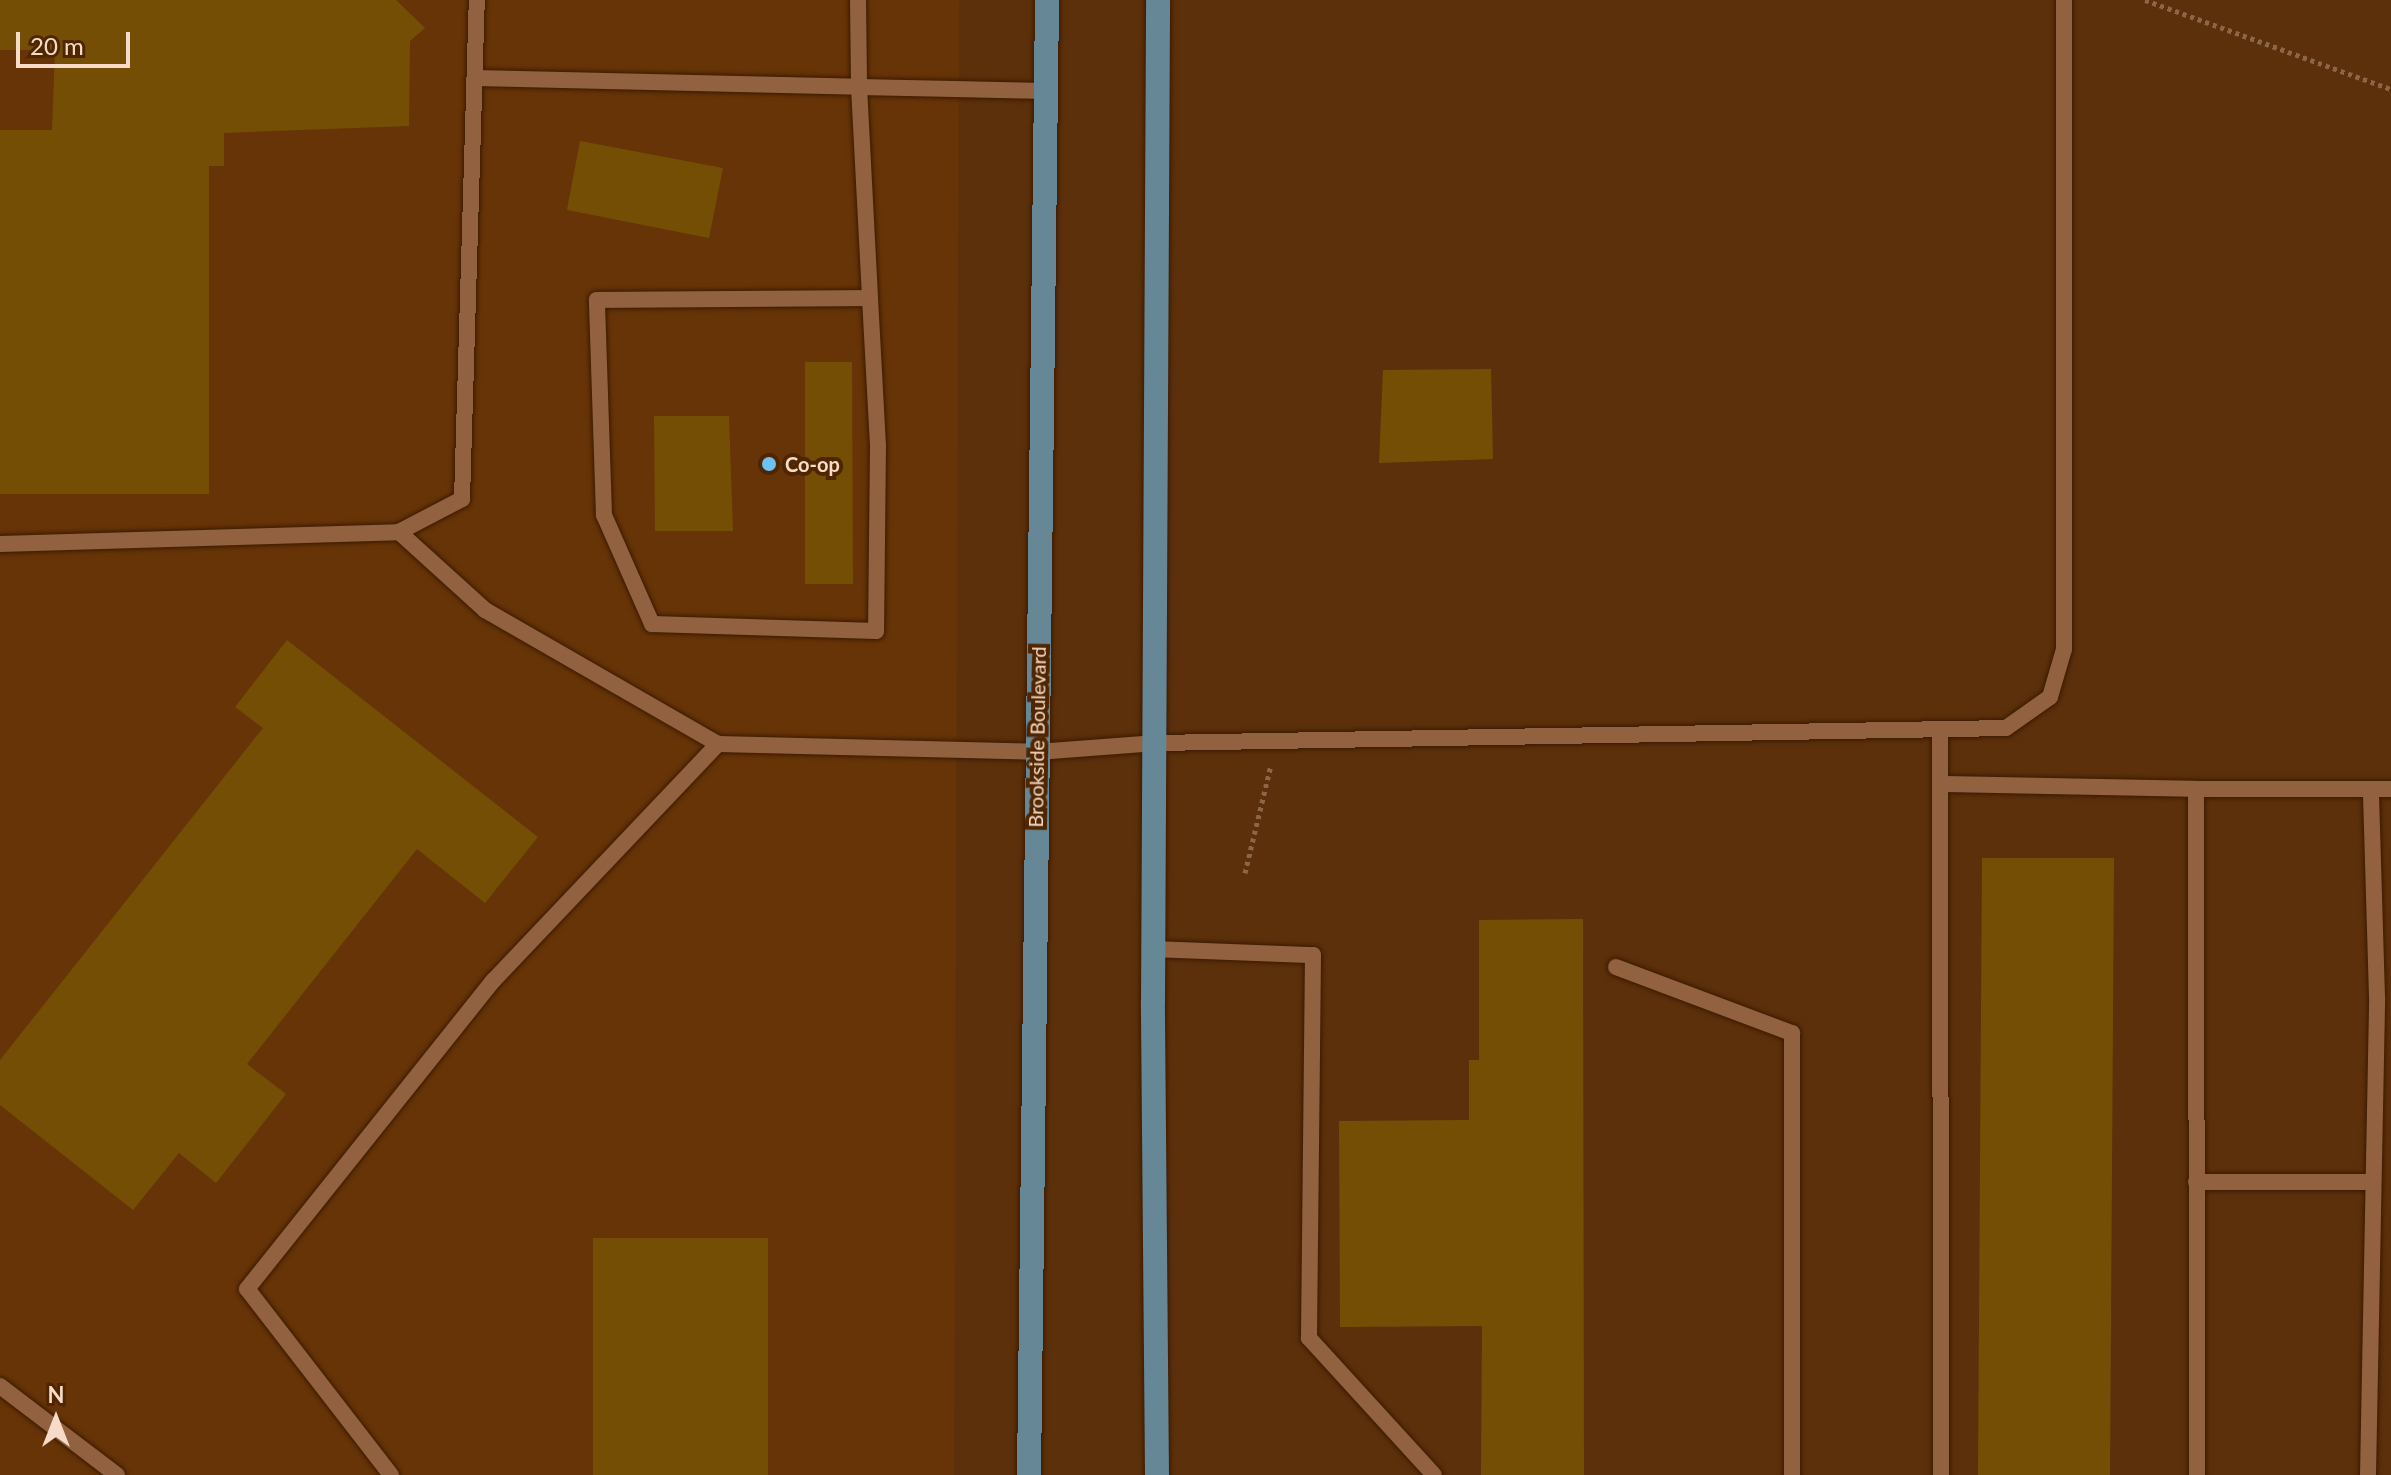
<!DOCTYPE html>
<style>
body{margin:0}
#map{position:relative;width:2391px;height:1475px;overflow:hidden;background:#5c300b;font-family:Lato,sans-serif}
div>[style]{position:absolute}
.built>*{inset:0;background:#673407}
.building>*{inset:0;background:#754e06}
.path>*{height:5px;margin-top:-2.5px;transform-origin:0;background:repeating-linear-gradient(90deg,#8d6647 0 4px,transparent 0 8px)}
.roads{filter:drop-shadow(0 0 2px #3b1a00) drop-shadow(0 0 2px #3b1a00)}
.service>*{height:16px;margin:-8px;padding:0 8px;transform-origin:8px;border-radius:8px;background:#926240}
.primary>*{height:24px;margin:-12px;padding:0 12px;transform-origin:12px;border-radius:12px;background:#668796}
.dots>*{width:22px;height:22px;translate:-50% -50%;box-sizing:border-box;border:4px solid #502600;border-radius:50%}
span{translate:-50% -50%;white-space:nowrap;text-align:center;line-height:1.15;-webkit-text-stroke:8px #502600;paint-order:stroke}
.poi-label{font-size:20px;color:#f6dbc8;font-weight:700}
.left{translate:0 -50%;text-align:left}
.street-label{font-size:20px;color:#f6dbc8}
.north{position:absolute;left:16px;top:1379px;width:80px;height:80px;-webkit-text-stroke:6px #502600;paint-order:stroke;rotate:0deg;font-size:22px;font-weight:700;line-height:32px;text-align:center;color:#f6dbc8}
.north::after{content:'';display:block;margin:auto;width:28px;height:36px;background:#f6dbc8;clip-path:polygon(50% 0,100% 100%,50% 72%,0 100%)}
.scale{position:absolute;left:16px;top:32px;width:114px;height:36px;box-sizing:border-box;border:4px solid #f6dbc8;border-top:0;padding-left:10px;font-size:24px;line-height:28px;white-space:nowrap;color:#f6dbc8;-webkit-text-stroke:6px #502600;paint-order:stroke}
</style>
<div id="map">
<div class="built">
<i style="clip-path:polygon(0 0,959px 0,954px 1475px,0 1475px)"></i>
</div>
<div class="building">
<i style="clip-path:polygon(0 0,396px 0,425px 28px,410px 41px,409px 126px,224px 133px,224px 166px,209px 166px,209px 494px,0 494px,0 130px,52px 130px,55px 50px,0 50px)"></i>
<i style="clip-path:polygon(580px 141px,723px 168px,709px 238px,567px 210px)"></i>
<i style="clip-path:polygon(805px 362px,852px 362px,853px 584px,805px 584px)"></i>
<i style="clip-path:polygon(1491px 369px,1493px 459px,1379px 463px,1383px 370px)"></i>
<i style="clip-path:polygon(654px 416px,729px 416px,733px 531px,655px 531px)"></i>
<i style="clip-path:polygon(287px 640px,538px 837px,485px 903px,417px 849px,247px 1064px,286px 1094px,216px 1183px,179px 1153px,133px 1210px,0 1105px,0 1060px,263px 728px,235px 707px)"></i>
<i style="clip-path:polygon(1982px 858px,2114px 858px,2110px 1475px,1978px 1475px)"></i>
<i style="clip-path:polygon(1583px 919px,1584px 1475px,1481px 1475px,1482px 1326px,1340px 1327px,1339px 1121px,1469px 1120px,1469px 1060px,1479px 1060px,1479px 920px)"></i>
<i style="clip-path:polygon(593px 1238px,768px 1238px,768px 1475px,593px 1475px)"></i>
</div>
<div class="path">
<i style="left:2145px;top:0;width:262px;rotate:19.9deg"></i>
<i style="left:1245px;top:873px;width:111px;rotate:-76.5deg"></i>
</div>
<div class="roads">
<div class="service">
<i style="left:858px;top:0;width:87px;rotate:89.3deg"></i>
<i style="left:859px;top:87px;width:187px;rotate:1.2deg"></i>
<i style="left:475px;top:78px;width:384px;rotate:1.3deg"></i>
<i style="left:859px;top:87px;width:211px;rotate:87deg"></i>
<i style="left:870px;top:298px;width:147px;rotate:86.9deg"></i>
<i style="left:878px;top:445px;width:186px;rotate:90.6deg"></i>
<i style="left:876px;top:631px;width:224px;rotate:-178.2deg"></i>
<i style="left:652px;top:624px;width:119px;rotate:-113.8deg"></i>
<i style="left:604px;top:515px;width:215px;rotate:-91.9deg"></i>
<i style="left:597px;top:300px;width:273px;rotate:-0.4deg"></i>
<i style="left:399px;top:532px;width:71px;rotate:-27.6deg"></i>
<i style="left:462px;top:499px;width:499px;rotate:-88.3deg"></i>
<i style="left:0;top:544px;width:399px;rotate:-1.7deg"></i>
<i style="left:399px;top:532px;width:116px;rotate:42.2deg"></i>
<i style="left:485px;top:610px;width:269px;rotate:29.9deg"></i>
<i style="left:718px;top:744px;width:319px;rotate:1.4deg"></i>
<i style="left:1037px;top:752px;width:120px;rotate:-4.3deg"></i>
<i style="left:1157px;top:743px;width:849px;rotate:-1.01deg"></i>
<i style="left:2006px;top:728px;width:54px;rotate:-35.2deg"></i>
<i style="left:2050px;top:697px;width:50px;rotate:-73.7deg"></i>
<i style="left:2064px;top:649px;width:649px;rotate:-90deg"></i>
<i style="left:1940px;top:729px;width:746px;rotate:89.92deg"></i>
<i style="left:1940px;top:784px;width:256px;rotate:1.1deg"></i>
<i style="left:1154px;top:949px;width:159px;rotate:2.2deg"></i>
<i style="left:1313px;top:955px;width:383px;rotate:90.6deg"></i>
<i style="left:1309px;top:1338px;width:185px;rotate:47.6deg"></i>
<i style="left:1616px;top:967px;width:188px;rotate:20.6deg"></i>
<i style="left:1792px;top:1033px;width:442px;rotate:90deg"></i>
<i style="left:2196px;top:1182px;width:176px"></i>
<i style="left:0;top:1386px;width:147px;rotate:37.3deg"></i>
<i style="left:391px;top:1475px;width:235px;rotate:-127.7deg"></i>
<i style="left:247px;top:1289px;width:394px;rotate:-51.4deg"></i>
<i style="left:493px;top:981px;width:327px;rotate:-46.5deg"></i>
<i style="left:2197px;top:1475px;width:686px;rotate:-90.08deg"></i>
<i style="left:2196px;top:789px;width:175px"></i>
<i style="left:2368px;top:1475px;width:478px;rotate:-88.9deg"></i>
<i style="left:2377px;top:997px;width:208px;rotate:-91.7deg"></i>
<i style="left:2371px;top:789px;width:20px"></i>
</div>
<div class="primary">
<i style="left:1029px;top:1475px;width:1475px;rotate:-89.3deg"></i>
<i style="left:1157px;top:1475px;width:473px;rotate:-90.5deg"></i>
<i style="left:1153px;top:1002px;width:1002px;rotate:-89.71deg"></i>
</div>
</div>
<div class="dots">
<i style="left:769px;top:464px;background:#6dc2f3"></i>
</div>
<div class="poi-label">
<span class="left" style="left:785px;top:464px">Co-op</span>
</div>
<div class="street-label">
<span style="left:1037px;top:737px;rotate:-89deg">Brookside Boulevard</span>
</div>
<div class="north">N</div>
<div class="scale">20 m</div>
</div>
